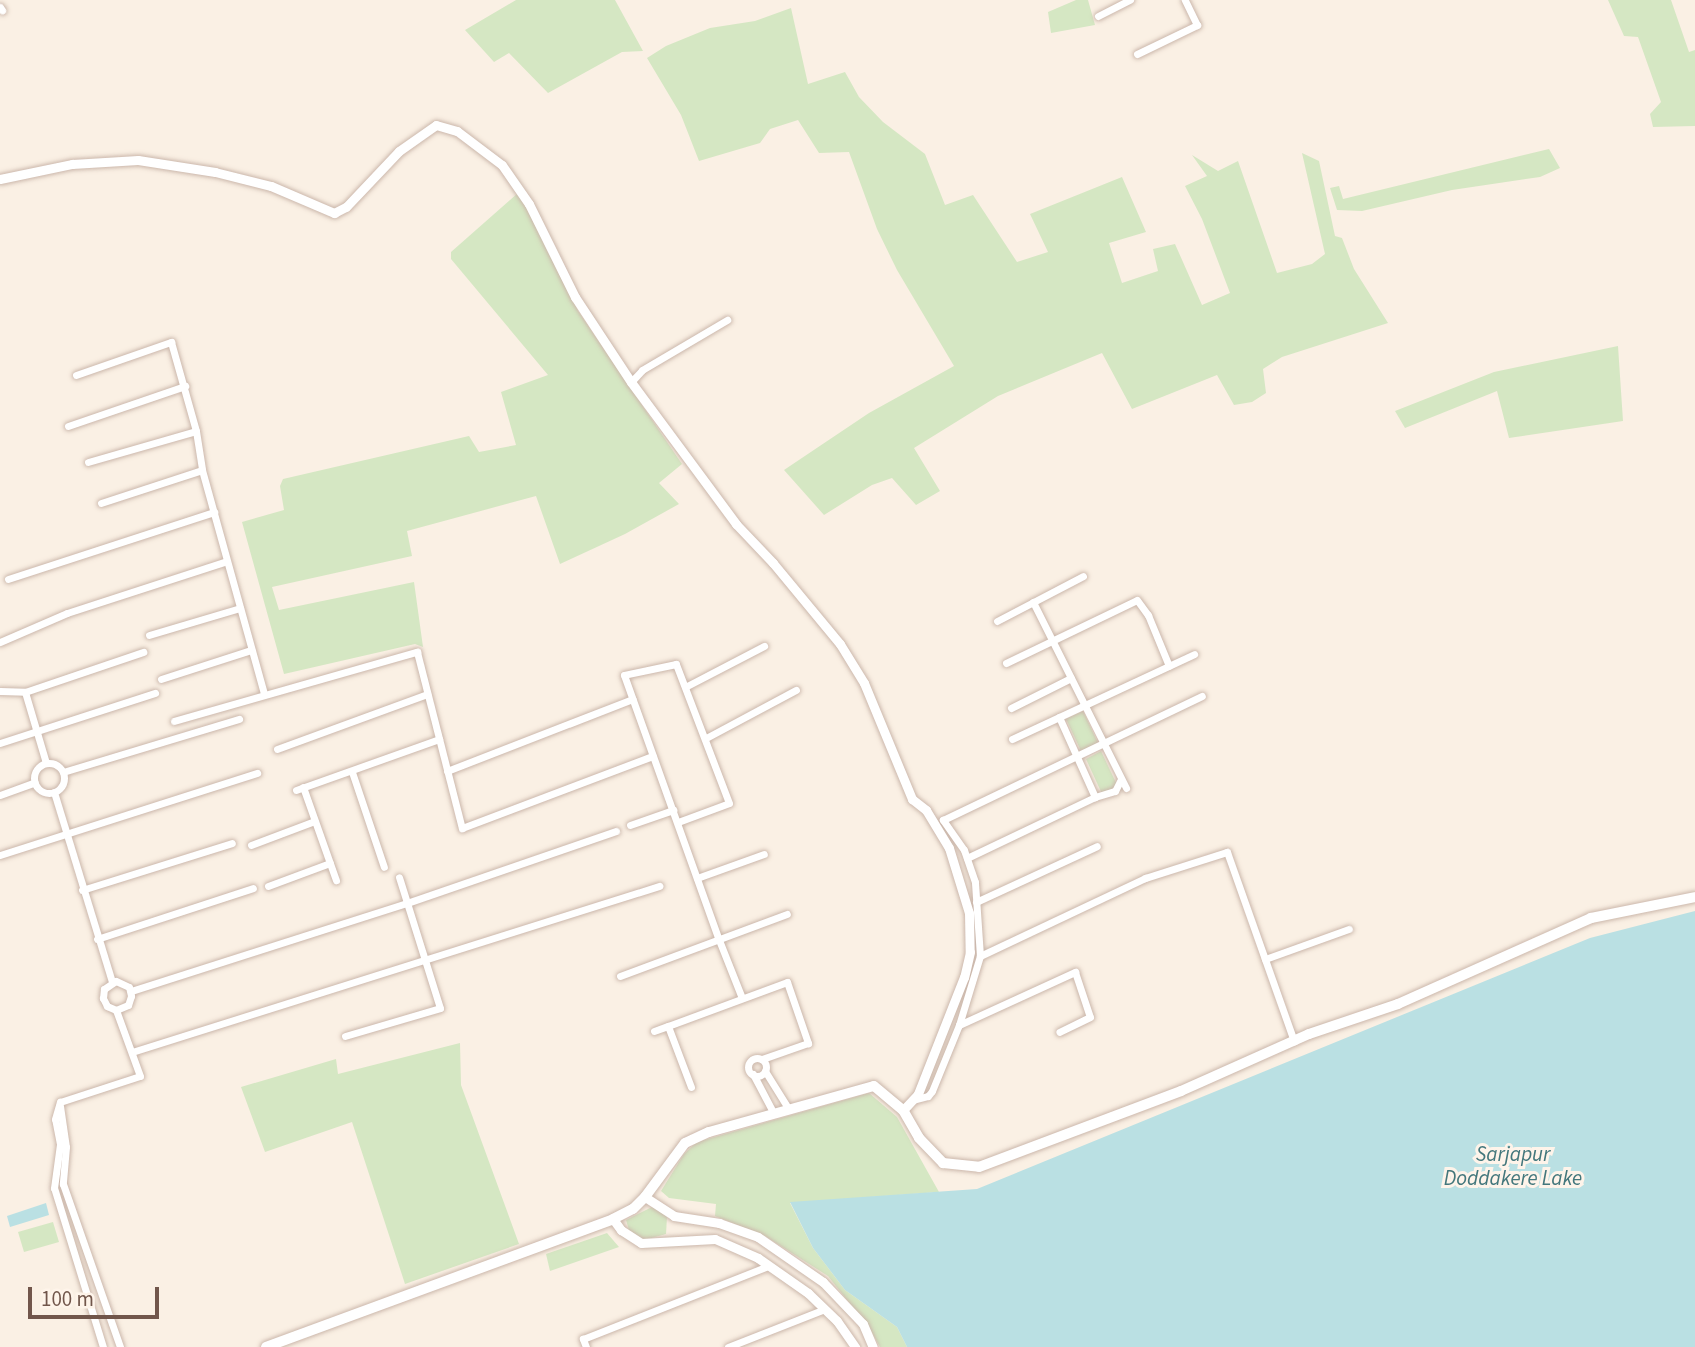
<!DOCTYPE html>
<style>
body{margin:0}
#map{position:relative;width:1695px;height:1347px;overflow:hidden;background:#faf0e4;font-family:"Source Sans 3",sans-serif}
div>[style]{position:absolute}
.green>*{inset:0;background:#d5e7c3}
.water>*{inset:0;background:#bae0e3}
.roads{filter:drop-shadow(0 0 2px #cbb7ab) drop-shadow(0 0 2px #cbb7ab)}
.minor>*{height:7px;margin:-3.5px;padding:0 3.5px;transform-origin:3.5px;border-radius:3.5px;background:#fff}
.minor>.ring{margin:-3.5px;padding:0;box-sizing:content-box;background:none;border:7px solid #fff;border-radius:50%}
.tertiary>*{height:9px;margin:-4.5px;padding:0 4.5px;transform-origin:4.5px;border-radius:4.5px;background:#fff}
.secondary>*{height:10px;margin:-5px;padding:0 5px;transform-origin:5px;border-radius:5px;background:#fff}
span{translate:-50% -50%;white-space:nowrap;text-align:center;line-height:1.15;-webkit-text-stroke:6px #fef4ea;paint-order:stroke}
.water-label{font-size:21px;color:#43777c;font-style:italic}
.scale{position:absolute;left:28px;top:1287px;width:131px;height:32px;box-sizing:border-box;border:4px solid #71564b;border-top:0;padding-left:9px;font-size:21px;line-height:24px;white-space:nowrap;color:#71564b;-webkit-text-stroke:5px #fef4ea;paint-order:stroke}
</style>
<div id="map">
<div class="green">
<i style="clip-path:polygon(516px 0,615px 0,643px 51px,622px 52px,548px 93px,509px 53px,494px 62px,465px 30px)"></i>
<i style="clip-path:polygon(1076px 0,1088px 0,1095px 25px,1051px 33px,1048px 12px)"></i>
<i style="clip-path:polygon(1608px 0,1671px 0,1689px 52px,1695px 50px,1695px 126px,1653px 127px,1650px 114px,1661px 102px,1638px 37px,1624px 36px)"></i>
<i style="clip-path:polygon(791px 8px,808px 84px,845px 72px,859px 97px,883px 122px,925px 154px,945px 205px,973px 195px,1017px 262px,1048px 252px,1030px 214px,1122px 177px,1146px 232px,1109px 243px,1122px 283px,1158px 271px,1153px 249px,1175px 244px,1202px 305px,1230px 293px,1202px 219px,1185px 186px,1207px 176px,1192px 155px,1218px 171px,1238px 161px,1277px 273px,1312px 264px,1325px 254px,1302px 153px,1319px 161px,1335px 236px,1342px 238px,1354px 269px,1388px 323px,1282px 357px,1263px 369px,1266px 393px,1252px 402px,1234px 405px,1217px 375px,1132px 409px,1102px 353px,998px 396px,914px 448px,940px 491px,916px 505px,892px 478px,872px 485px,824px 515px,784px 470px,869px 413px,954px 366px,897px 270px,877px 229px,849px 152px,819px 153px,798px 120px,770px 129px,760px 143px,699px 161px,681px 115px,647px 58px,666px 46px,710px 28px,755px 21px)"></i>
<i style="clip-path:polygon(1549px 149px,1560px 168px,1540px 177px,1452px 190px,1362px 211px,1337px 210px,1330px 188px,1339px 186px,1343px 199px)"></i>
<i style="clip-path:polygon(518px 193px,554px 258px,578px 311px,682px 464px,659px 483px,679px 504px,625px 534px,560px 564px,536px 496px,407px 531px,412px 556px,272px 587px,279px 610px,414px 582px,423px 647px,415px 644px,284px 674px,242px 522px,284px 510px,280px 486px,283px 479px,469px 436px,479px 452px,516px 445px,501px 392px,548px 375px,451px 259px,451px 252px)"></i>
<i style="clip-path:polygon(1618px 346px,1623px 421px,1509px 438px,1497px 391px,1405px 428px,1395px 411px,1494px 372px)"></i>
<i style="clip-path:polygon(1083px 711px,1098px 743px,1081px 751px,1066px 719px)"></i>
<i style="clip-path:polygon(1101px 751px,1119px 789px,1103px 796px,1086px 759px)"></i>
<i style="clip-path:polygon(460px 1043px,461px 1085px,519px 1244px,405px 1284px,352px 1122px,265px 1152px,241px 1087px,336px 1059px,338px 1074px)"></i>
<i style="clip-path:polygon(869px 1093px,897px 1117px,939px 1192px,790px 1203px,813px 1248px,845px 1290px,897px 1327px,907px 1347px,880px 1347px,870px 1329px,828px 1276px,765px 1236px,715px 1216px,716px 1204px,669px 1198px,661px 1191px,684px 1154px,697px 1142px)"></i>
<i style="clip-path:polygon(654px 1206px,667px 1217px,666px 1234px,644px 1240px,629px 1230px,626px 1220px)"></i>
<i style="clip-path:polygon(53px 1222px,59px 1242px,24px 1252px,18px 1232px)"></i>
<i style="clip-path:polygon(607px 1233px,619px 1247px,550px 1271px,546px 1254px)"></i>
</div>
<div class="water">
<i style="clip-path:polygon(1695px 911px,1695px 1347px,907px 1347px,897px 1327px,845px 1290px,813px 1248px,790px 1202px,977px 1189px,1590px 938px)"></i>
<i style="clip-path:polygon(46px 1203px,49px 1215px,10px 1227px,7px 1216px)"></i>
</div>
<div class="roads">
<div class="minor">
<i style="left:0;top:7px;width:4px;rotate:56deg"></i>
<i style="left:1098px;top:16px;width:36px;rotate:-27deg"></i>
<i style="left:1137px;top:54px;width:67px;rotate:-25.8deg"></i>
<i style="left:1197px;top:25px;width:28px;rotate:-116deg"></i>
<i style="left:76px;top:375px;width:101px;rotate:-19.2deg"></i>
<i style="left:171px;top:342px;width:92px;rotate:74.3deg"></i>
<i style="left:196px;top:431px;width:39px;rotate:81deg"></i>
<i style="left:202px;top:470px;width:231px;rotate:74.5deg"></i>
<i style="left:631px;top:382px;width:16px;rotate:-47deg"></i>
<i style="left:642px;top:370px;width:99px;rotate:-30.5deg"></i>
<i style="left:68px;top:426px;width:124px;rotate:-18.9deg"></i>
<i style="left:88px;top:462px;width:112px;rotate:-16deg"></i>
<i style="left:101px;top:503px;width:106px;rotate:-18.1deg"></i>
<i style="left:8px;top:579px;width:217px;rotate:-18deg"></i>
<i style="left:1033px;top:602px;width:208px;rotate:63.4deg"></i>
<i style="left:997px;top:621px;width:97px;rotate:-27.6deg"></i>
<i style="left:149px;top:635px;width:95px;rotate:-16.5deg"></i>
<i style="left:0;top:642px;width:73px;rotate:-23.4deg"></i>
<i style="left:67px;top:613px;width:168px;rotate:-18deg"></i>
<i style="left:1006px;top:663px;width:145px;rotate:-25.7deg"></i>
<i style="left:1137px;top:600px;width:19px;rotate:54deg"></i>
<i style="left:1148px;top:615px;width:55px;rotate:67.6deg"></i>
<i style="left:161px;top:679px;width:95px;rotate:-17.9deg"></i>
<i style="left:687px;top:686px;width:87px;rotate:-27.5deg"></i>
<i style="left:0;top:691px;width:25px;rotate:2deg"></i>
<i style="left:25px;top:692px;width:125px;rotate:-18.7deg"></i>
<i style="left:25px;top:692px;width:74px;rotate:73.5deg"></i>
<i style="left:1011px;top:708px;width:67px;rotate:-26.6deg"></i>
<i style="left:1059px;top:717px;width:88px;rotate:65.8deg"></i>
<i style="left:174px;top:721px;width:253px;rotate:-15.9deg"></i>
<i style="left:417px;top:652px;width:182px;rotate:75.7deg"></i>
<i style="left:462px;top:828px;width:204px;rotate:-20.7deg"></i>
<i style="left:706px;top:738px;width:102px;rotate:-28.1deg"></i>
<i style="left:1012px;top:739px;width:201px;rotate:-25deg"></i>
<i style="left:0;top:743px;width:163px;rotate:-17.9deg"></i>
<i style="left:277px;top:749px;width:160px;rotate:-20.1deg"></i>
<i class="ring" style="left:34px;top:763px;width:23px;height:23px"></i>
<i style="left:447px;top:771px;width:199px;rotate:-21.2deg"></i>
<i style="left:63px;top:772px;width:184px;rotate:-16.8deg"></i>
<i style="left:352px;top:772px;width:100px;rotate:71.4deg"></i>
<i style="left:303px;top:787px;width:99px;rotate:70.5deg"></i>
<i style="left:296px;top:790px;width:152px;rotate:-19.6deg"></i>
<i style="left:54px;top:792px;width:199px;rotate:73deg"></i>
<i style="left:0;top:795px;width:37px;rotate:-20deg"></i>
<i style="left:678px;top:822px;width:54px;rotate:-20.4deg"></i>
<i style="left:729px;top:803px;width:149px;rotate:-110.9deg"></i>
<i style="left:676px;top:664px;width:53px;rotate:168.1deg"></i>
<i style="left:624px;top:675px;width:282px;rotate:70.3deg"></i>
<i style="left:719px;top:940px;width:62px;rotate:68.4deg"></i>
<i style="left:630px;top:825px;width:46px;rotate:-19.2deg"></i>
<i style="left:251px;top:845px;width:68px;rotate:-20.6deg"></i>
<i style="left:0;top:855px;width:270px;rotate:-17.7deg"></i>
<i style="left:967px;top:858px;width:142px;rotate:-25.5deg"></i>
<i style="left:1095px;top:797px;width:21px;rotate:-17deg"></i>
<i style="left:1115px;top:791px;width:13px;rotate:-63deg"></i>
<i style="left:697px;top:878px;width:71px;rotate:-19.7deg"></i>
<i style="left:268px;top:886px;width:66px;rotate:-20.4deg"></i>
<i style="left:82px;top:890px;width:157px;rotate:-17.4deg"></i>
<i style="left:976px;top:902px;width:133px;rotate:-24.8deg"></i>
<i style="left:97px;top:939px;width:164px;rotate:-18.1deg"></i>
<i style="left:980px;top:956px;width:74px;rotate:-93.9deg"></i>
<i style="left:975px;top:882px;width:34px;rotate:-109deg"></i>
<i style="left:964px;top:850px;width:37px;rotate:-125deg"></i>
<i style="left:943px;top:820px;width:287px;rotate:-25.6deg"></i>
<i style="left:1265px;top:959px;width:89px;rotate:-19.7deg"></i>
<i style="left:620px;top:976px;width:178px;rotate:-20.4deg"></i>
<i style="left:131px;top:991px;width:290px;rotate:-17.7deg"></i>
<i style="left:407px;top:903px;width:221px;rotate:-19deg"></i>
<i style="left:959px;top:1025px;width:128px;rotate:-24.6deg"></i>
<i style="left:1075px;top:972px;width:47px;rotate:71.6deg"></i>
<i style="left:1090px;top:1017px;width:34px;rotate:154deg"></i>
<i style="left:654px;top:1031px;width:15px;rotate:-20deg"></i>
<i style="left:345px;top:1036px;width:99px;rotate:-16.4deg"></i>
<i style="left:440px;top:1008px;width:137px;rotate:-107.4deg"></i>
<i style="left:132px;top:1052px;width:553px;rotate:-17.48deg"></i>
<i class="ring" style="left:748px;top:1058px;width:11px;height:11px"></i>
<i style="left:765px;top:1071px;width:44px;rotate:58.1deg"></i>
<i style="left:753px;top:1074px;width:43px;rotate:62.2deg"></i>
<i style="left:691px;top:1087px;width:65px;rotate:-110.7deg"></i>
<i style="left:668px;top:1026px;width:127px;rotate:-20.3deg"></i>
<i style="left:787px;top:982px;width:65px;rotate:71deg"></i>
<i style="left:808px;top:1043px;width:49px;rotate:160.8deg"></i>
<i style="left:912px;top:1100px;width:16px;rotate:-14deg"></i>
<i style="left:928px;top:1096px;width:6px;rotate:-51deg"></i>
<i style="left:932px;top:1091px;width:71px;rotate:-67.8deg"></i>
<i style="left:959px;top:1025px;width:72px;rotate:-73.1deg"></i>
<i style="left:980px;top:956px;width:183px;rotate:-25.3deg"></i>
<i style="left:1145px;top:878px;width:86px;rotate:-17.6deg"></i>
<i style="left:1227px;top:852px;width:201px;rotate:70.5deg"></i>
<i style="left:60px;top:1106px;width:41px;rotate:81.7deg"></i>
<i style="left:66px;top:1147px;width:37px;rotate:95deg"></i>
<i style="left:63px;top:1184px;width:173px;rotate:70.7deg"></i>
<i style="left:103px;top:1347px;width:166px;rotate:-107.1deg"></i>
<i style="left:54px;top:1188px;width:44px;rotate:-82.2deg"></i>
<i style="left:60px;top:1144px;width:25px;rotate:-101deg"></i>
<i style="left:55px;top:1119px;width:18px;rotate:-74deg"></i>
<i style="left:60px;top:1102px;width:84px;rotate:-18deg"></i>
<i style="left:140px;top:1076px;width:70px;rotate:-110deg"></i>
<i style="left:116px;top:1010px;width:10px;rotate:-156deg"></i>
<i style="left:107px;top:1006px;width:9px;rotate:-117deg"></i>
<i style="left:103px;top:998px;width:9px;rotate:-84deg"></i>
<i style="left:104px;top:989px;width:14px;rotate:-34deg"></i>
<i style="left:116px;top:981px;width:14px;rotate:25deg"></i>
<i style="left:129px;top:987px;width:9px;rotate:77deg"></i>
<i style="left:131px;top:996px;width:9px;rotate:108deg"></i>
<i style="left:128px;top:1005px;width:13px;rotate:157deg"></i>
<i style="left:586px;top:1347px;width:9px;rotate:-111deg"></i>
<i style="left:583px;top:1339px;width:199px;rotate:-21.5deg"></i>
<i style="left:728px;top:1347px;width:104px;rotate:-21.4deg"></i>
</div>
<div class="tertiary">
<i style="left:0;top:179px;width:74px;rotate:-11.8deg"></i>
<i style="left:72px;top:164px;width:66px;rotate:-3.5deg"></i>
<i style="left:138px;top:160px;width:78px;rotate:8.9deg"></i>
<i style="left:215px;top:172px;width:58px;rotate:14deg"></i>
<i style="left:271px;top:186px;width:69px;rotate:23.2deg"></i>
<i style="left:334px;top:213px;width:13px;rotate:-27deg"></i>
<i style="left:346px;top:207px;width:77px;rotate:-46.6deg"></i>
<i style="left:399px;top:151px;width:45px;rotate:-35.1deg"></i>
<i style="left:436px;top:125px;width:22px;rotate:16deg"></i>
<i style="left:457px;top:131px;width:56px;rotate:37.1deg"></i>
<i style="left:502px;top:165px;width:47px;rotate:55.3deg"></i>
<i style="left:529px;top:204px;width:104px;rotate:63.7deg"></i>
<i style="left:575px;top:297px;width:102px;rotate:56.6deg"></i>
<i style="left:631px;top:382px;width:177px;rotate:53.5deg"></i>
<i style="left:736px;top:524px;width:54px;rotate:46.5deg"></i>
<i style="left:773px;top:563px;width:105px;rotate:50.4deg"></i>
<i style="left:840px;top:644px;width:46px;rotate:58.4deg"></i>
<i style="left:864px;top:683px;width:126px;rotate:67.5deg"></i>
<i style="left:912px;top:799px;width:18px;rotate:38deg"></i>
<i style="left:926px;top:810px;width:44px;rotate:58.8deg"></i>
<i style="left:949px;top:848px;width:68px;rotate:72.9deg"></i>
<i style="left:969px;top:913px;width:39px;rotate:89deg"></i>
<i style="left:970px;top:952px;width:26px;rotate:103deg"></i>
<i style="left:964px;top:977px;width:126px;rotate:111.5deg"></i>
<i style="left:918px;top:1094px;width:22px;rotate:133deg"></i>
<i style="left:645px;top:1197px;width:35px;rotate:33deg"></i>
<i style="left:674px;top:1216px;width:46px;rotate:8.8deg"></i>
<i style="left:719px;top:1223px;width:41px;rotate:19.7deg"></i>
<i style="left:758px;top:1237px;width:79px;rotate:34.7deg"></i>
<i style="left:823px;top:1282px;width:58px;rotate:46.4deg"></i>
<i style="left:863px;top:1324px;width:25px;rotate:67deg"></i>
<i style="left:613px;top:1219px;width:14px;rotate:54deg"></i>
<i style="left:621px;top:1230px;width:24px;rotate:33deg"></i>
<i style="left:641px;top:1243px;width:74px;rotate:-3.1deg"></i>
<i style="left:715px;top:1239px;width:47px;rotate:23.8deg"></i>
<i style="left:758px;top:1258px;width:61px;rotate:35deg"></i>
<i style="left:808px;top:1293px;width:40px;rotate:44deg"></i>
<i style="left:837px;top:1321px;width:32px;rotate:55deg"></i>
</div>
<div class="secondary">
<i style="left:266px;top:1347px;width:370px;rotate:-20.2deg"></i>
<i style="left:613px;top:1219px;width:22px;rotate:-27deg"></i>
<i style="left:633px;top:1209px;width:17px;rotate:-45deg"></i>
<i style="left:645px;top:1197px;width:67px;rotate:-53.5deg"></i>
<i style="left:685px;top:1143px;width:26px;rotate:-25deg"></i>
<i style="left:709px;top:1132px;width:171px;rotate:-15.6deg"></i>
<i style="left:874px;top:1086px;width:38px;rotate:40deg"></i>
<i style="left:903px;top:1110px;width:32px;rotate:60deg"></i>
<i style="left:919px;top:1138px;width:35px;rotate:46deg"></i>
<i style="left:943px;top:1163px;width:36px;rotate:6deg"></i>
<i style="left:979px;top:1167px;width:216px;rotate:-20.6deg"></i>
<i style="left:1181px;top:1091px;width:140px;rotate:-24deg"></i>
<i style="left:1309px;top:1034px;width:94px;rotate:-18.6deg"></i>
<i style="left:1398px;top:1004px;width:211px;rotate:-24deg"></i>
<i style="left:1591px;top:918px;width:106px;rotate:-11.4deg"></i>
</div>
</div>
<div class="water-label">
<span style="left:1513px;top:1166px">Sarjapur<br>Doddakere Lake</span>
</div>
<div class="scale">100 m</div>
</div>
